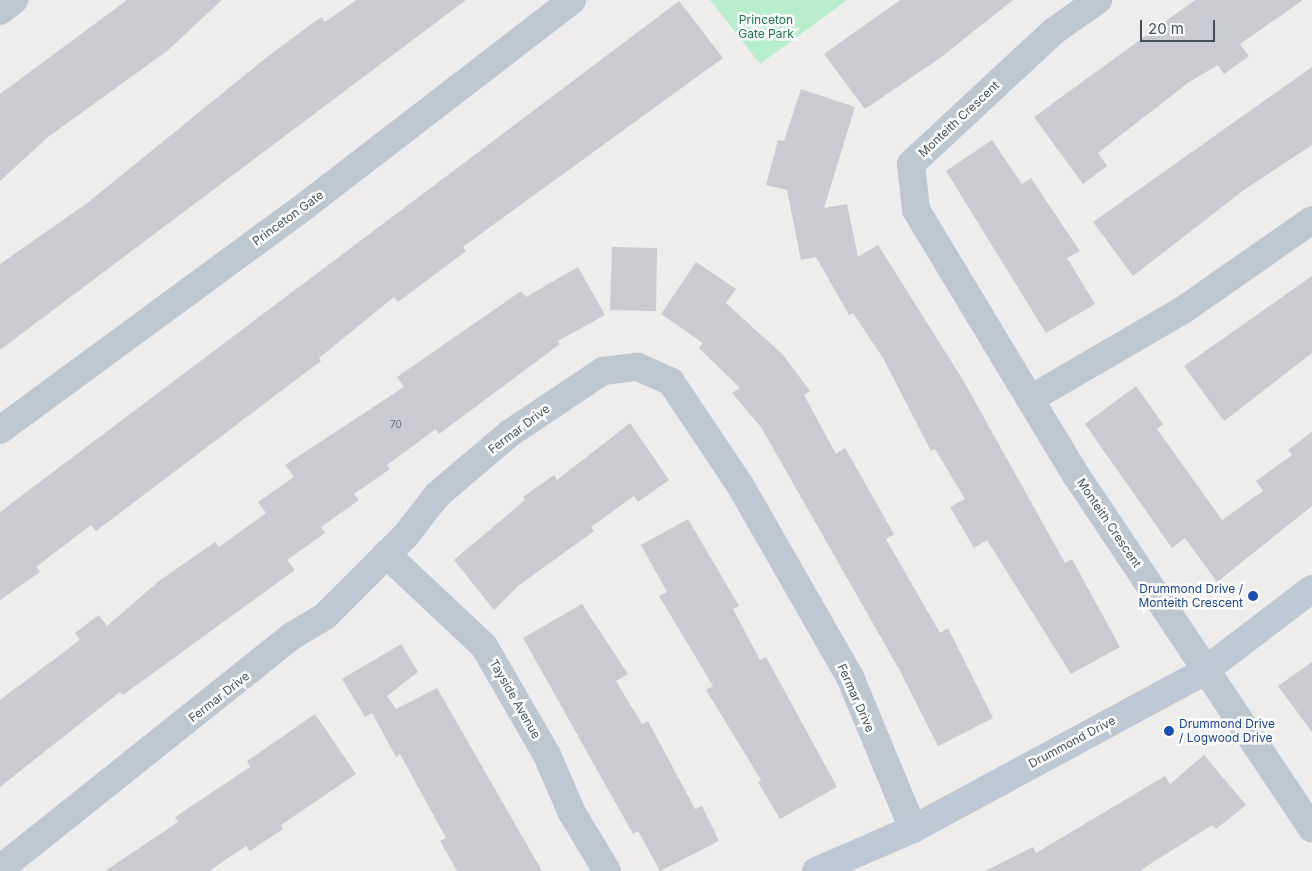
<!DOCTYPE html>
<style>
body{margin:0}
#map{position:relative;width:1312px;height:871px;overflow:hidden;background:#efecec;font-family:Inter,sans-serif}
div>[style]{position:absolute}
.green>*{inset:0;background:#b8eecc}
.building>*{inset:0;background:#c9cbd1}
.street>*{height:28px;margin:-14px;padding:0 14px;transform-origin:14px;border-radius:14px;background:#bcc7cf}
.secondary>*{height:28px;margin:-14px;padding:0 14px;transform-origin:14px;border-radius:14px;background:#bcc8d4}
.dots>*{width:14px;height:14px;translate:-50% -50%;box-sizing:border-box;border:2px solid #fff;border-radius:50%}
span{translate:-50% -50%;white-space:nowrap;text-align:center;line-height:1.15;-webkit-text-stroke:5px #fff;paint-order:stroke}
.number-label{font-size:10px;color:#656f77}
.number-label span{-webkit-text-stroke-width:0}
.park-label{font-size:12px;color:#167a45}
.street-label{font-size:12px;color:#445059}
.transit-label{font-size:12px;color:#164399}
.right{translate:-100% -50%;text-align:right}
.left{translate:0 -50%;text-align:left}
.scale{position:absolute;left:1140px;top:20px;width:75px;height:22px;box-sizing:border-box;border:2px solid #445059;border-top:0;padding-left:6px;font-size:15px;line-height:18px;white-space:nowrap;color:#445059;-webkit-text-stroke:4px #fff;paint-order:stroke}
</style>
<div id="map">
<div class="green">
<i style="clip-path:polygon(710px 0,847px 0,760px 64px)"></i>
</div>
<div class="building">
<i style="clip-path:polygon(127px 0,222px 0,167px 51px,48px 137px,0 181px,0 94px)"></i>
<i style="clip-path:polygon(356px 0,466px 0,0 350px,0 264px,86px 204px,267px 57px,321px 17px,325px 22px)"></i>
<i style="clip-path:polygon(900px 0,1013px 0,940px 58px,865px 109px,824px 54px)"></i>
<i style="clip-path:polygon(1195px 0,1303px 0,1240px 44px,1249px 56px,1224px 74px,1218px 65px,1189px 82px,1098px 153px,1107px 166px,1083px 184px,1034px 117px)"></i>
<i style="clip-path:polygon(679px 1px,723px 58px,490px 227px,463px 247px,466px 251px,398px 302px,394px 297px,319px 358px,321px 361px,96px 531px,91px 525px,36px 567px,40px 572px,0 600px,0 512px)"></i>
<i style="clip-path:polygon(1312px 67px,1312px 145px,1244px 190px,1133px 276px,1093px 222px)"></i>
<i style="clip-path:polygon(801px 89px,855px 107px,824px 208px,847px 204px,858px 257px,878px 245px,963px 380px,1065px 563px,1072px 559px,1120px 647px,1071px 674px,987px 540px,974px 548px,950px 507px,965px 499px,935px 449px,931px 451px,883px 358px,853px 313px,849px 315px,816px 257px,801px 260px,787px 190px,766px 185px,778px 140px,784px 141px)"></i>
<i style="clip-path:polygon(992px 140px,1022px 184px,1031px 178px,1080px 251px,1067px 258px,1095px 304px,1046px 333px,946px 171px)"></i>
<i style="clip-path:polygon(612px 247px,657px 248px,656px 311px,610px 310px)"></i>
<i style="clip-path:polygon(696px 262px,736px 289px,726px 303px,783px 355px,810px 391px,804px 395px,836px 454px,845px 448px,894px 534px,886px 539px,940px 633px,948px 628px,993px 718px,938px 746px,900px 671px,761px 427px,732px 393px,740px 388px,699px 348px,703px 343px,661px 314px)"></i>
<i style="clip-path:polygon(578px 267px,605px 315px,558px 341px,560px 344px,439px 434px,436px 429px,387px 465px,390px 469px,354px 494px,359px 500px,321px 527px,325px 533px,287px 560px,295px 570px,123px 695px,120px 692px,0 787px,0 700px,80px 640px,75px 633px,99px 615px,107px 626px,159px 581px,215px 542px,219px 547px,266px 513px,258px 502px,294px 477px,285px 465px,404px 387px,397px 377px,521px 291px,526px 297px)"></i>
<i style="clip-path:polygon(1312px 276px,1312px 353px,1224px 421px,1184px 366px)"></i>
<i style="clip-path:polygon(1136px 386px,1163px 424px,1157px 429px,1222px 520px,1263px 491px,1256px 481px,1292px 455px,1288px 450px,1312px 432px,1312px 506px,1217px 582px,1185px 538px,1172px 548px,1085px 424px)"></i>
<i style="clip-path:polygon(630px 423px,669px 480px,638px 502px,634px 496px,591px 527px,594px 531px,518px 586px,494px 610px,454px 560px,525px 500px,523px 497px,554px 475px,557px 480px)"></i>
<i style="clip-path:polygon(688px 519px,739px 606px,733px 609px,760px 660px,766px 657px,837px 787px,780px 819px,758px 782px,761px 780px,706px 690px,713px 686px,659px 596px,667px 592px,641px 545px)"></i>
<i style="clip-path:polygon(582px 604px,628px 674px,616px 681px,642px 724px,648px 721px,695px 809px,702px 806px,719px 841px,660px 871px,638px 831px,633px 834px,523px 638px)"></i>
<i style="clip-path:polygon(401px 644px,418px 672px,387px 696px,396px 709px,437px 688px,542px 871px,457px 871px,440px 841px,446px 838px,400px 754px,396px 757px,372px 713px,365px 717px,342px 679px)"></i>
<i style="clip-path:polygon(1312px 662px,1312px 732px,1278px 686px)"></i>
<i style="clip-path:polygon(315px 714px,356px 774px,281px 825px,283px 829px,250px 851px,246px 846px,209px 871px,105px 871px,178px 822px,175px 817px,250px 767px,247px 761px)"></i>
<i style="clip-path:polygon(1204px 755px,1246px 805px,1216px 829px,1212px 825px,1139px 871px,985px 871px,1033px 847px,1036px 853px,1165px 776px,1170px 784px)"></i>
</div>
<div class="street">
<i style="left:1098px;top:0;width:54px;rotate:144.8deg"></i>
<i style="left:1054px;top:31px;width:195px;rotate:137.1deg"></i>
<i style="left:911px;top:164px;width:46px;rotate:83.8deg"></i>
<i style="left:916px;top:210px;width:310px;rotate:58.9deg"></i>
<i style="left:1076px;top:475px;width:425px;rotate:56.3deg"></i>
<i style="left:0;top:11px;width:18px;rotate:-38deg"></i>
<i style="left:1032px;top:398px;width:175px;rotate:-30.2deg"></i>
<i style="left:1183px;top:310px;width:157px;rotate:-34.9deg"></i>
<i style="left:0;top:430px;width:373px;rotate:-36.3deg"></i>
<i style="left:301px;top:209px;width:342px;rotate:-37.6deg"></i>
<i style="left:386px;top:554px;width:134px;rotate:43.2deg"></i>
<i style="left:484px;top:646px;width:126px;rotate:60deg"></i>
<i style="left:547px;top:755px;width:63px;rotate:66.7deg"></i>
<i style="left:572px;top:813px;width:68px;rotate:58.9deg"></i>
<i style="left:0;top:869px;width:374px;rotate:-38.6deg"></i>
<i style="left:292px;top:636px;width:39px;rotate:-31deg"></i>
<i style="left:325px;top:616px;width:116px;rotate:-45deg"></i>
<i style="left:407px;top:534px;width:49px;rotate:-52.4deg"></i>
<i style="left:437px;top:495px;width:96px;rotate:-40.3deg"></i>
<i style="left:510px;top:433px;width:112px;rotate:-33.7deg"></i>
<i style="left:603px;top:371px;width:35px;rotate:-7deg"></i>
<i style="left:638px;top:367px;width:36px;rotate:24deg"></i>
<i style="left:671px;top:382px;width:124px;rotate:56.2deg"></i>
<i style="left:740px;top:485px;width:221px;rotate:60.2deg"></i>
<i style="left:850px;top:677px;width:165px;rotate:67.5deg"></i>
</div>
<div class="secondary">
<i style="left:816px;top:871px;width:106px;rotate:-23.4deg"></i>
<i style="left:913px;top:829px;width:330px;rotate:-28.4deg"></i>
<i style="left:1203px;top:672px;width:137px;rotate:-37.3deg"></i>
</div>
<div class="dots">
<i style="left:1253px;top:596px;background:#1a4fb4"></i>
<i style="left:1169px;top:731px;background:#1a4fb4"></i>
</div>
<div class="number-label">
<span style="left:396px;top:425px">70</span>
</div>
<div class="park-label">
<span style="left:766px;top:27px">Princeton<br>Gate Park</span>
</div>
<div class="street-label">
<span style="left:959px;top:119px;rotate:-43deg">Monteith Crescent</span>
<span style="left:288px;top:218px;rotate:-36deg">Princeton Gate</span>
<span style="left:519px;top:429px;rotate:-37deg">Fermar Drive</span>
<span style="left:1109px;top:523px;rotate:56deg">Monteith Crescent</span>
<span style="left:219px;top:697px;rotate:-38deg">Fermar Drive</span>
<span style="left:856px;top:698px;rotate:66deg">Fermar Drive</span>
<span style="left:515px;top:699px;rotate:60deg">Tayside Avenue</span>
<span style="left:1072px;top:742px;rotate:-28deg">Drummond Drive</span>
</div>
<div class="transit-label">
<span class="right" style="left:1243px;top:596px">Drummond Drive /<br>Monteith Crescent</span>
<span class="left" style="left:1179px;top:731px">Drummond Drive<br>/ Logwood Drive</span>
</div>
<div class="scale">20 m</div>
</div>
